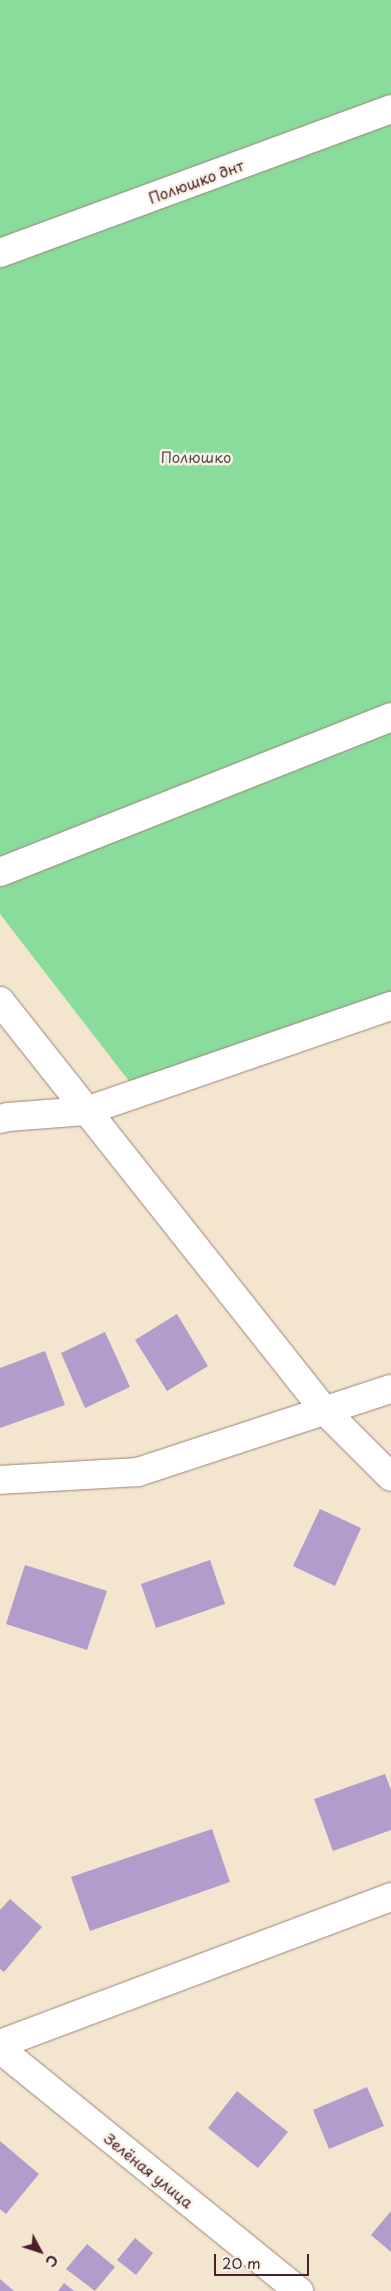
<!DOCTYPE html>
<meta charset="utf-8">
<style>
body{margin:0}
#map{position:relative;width:391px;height:2291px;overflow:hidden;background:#f3e5ce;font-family:"Playpen Sans",sans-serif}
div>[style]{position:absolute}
.green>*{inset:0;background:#8adc9c}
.building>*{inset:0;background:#b29ccc}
.roads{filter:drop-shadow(0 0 1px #9e827c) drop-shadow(0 0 1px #9e827c)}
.minor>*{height:28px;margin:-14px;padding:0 14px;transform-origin:14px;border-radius:14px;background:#fff}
span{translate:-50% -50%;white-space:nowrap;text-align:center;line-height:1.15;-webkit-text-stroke:5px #f7f3e8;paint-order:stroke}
.street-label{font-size:15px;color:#4a1f2b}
.park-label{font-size:15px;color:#5a4e47}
.north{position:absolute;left:15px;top:2226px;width:50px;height:50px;-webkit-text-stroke:4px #f7f3e8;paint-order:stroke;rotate:130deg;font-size:14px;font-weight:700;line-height:20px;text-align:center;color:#4a1f2b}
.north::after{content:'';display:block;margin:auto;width:18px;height:22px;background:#4a1f2b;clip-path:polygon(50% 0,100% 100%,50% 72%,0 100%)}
.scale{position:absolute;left:214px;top:2254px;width:95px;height:22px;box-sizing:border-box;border:2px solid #4a1f2b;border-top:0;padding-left:6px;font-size:15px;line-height:18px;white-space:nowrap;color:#4a1f2b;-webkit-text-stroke:4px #f7f3e8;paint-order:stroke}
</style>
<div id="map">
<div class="green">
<i style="clip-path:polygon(0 0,391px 0,391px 996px,132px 1085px,0 914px)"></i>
</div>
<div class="building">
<i style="clip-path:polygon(177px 1314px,208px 1366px,167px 1391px,135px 1340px)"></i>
<i style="clip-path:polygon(105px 1332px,130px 1387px,85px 1408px,61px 1353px)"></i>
<i style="clip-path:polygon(45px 1351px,65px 1405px,0 1428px,0 1368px)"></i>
<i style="clip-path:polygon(320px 1509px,361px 1528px,335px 1586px,293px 1566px)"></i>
<i style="clip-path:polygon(210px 1560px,225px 1604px,156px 1628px,141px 1584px)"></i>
<i style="clip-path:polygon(25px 1565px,107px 1591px,87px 1650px,6px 1624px)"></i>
<i style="clip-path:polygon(385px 1774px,391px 1790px,391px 1830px,333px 1851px,314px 1799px)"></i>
<i style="clip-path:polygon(212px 1829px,230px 1882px,90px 1931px,71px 1877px)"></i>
<i style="clip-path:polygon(10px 1899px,42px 1927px,4px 1972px,0 1969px,0 1910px)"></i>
<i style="clip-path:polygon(367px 2087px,384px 2126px,329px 2149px,313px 2110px)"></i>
<i style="clip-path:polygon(237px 2091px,288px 2132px,258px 2168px,208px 2128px)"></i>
<i style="clip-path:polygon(0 2141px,39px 2174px,6px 2214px,0 2209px)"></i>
<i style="clip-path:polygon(391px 2211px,391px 2252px,371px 2235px)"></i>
<i style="clip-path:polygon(135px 2238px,153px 2253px,136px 2275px,117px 2260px)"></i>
<i style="clip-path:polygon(87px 2244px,115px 2267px,95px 2291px,66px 2269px)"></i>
<i style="clip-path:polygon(0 2279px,14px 2291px,0 2291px)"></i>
<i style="clip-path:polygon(64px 2283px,74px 2291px,58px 2291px)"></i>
</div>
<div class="roads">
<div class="minor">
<i style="left:0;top:253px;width:417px;rotate:-20.2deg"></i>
<i style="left:0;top:872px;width:421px;rotate:-21.6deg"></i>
<i style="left:0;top:1001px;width:523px;rotate:51.6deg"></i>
<i style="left:325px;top:1411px;width:93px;rotate:45deg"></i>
<i style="left:0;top:1119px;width:8px;rotate:-14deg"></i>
<i style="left:8px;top:1117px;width:78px;rotate:-4.4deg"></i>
<i style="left:86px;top:1111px;width:323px;rotate:-19deg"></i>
<i style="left:0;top:1480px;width:138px;rotate:-3.3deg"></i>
<i style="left:138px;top:1472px;width:266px;rotate:-18.2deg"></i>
<i style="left:0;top:2044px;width:418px;rotate:-20.6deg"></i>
<i style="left:0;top:2049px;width:385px;rotate:39deg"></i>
</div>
</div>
<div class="street-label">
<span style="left:196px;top:181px;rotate:-20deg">Полюшко днт</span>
<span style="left:149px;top:2170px;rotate:39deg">Зелёная улица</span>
</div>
<div class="park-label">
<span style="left:196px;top:457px">Полюшко</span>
</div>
<div class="north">С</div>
<div class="scale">20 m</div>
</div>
